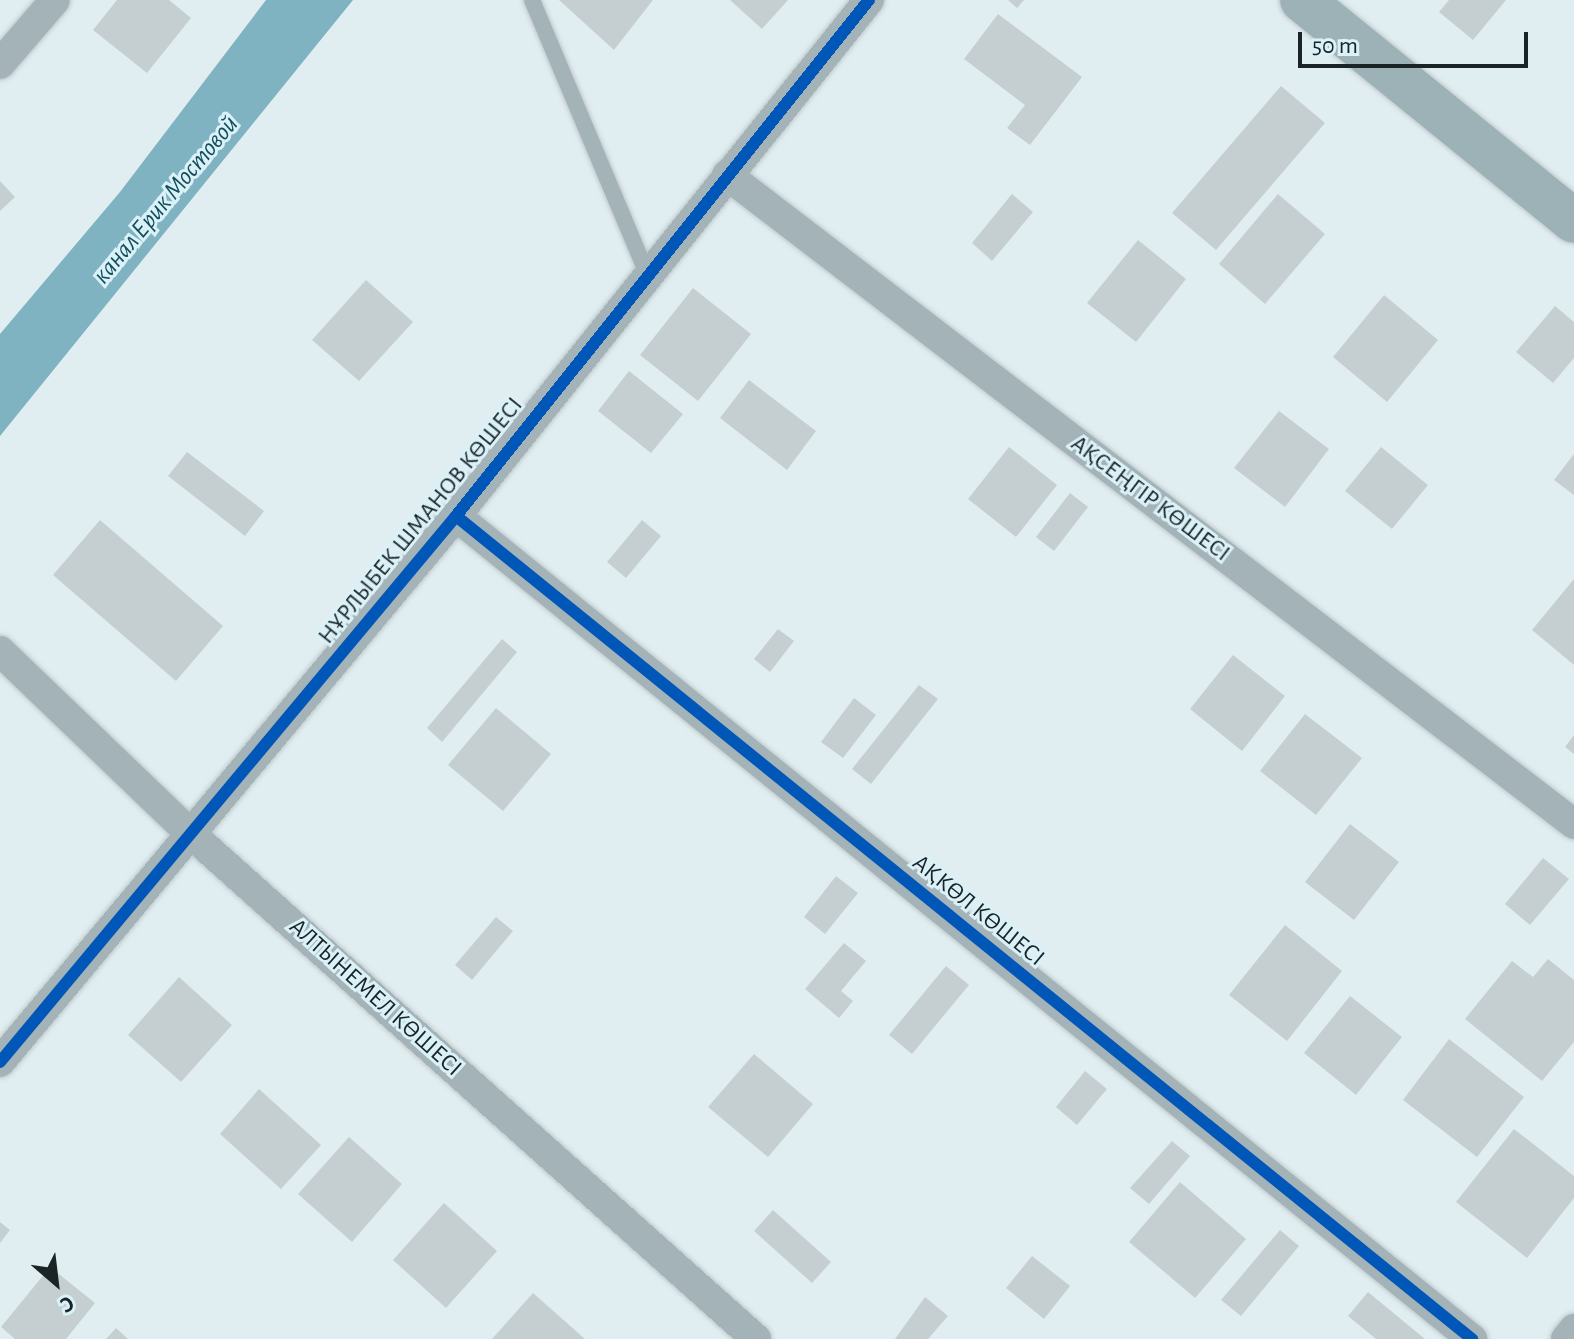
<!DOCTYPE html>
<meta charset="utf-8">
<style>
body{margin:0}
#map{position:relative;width:1574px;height:1339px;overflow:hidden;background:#e1eef1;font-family:"Alegreya Sans",sans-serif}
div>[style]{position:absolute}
.water>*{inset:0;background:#80b3c1}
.building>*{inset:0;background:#c5cfd2}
.roads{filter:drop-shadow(0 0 2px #bfc9cb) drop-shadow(0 0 2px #bfc9cb)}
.service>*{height:16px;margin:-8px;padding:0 8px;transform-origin:8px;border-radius:8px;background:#a4b3b8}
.minor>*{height:30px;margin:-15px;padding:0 15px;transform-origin:15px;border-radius:15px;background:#a4b3b8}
.secondary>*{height:44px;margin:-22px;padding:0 22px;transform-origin:22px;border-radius:22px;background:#9db2b6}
.cycleway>*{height:12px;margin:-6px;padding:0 6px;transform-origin:6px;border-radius:6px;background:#0057b8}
span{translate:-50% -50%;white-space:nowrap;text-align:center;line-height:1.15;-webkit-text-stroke:6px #daf1f8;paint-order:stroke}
.street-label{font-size:24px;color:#1a2325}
.water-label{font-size:26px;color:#144e5c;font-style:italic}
.north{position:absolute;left:16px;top:1243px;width:80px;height:80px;-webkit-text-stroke:6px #daf1f8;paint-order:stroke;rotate:152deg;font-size:22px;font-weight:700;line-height:32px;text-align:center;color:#1a2325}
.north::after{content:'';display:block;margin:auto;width:28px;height:36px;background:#1a2325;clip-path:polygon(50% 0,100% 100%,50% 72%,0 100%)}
.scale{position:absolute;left:1298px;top:32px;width:230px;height:36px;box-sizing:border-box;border:4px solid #1a2325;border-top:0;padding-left:10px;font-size:24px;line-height:28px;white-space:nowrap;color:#1a2325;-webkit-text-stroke:6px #daf1f8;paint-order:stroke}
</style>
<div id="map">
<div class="water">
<i style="clip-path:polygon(266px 0,353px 0,0 436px,0 334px,120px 192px)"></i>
</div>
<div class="building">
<i style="clip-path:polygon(117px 0,169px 0,191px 18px,147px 73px,93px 30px)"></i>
<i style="clip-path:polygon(559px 0,653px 0,614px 50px)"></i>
<i style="clip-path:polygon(730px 0,788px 0,762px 29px)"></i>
<i style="clip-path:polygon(1008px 0,1024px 0,1017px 8px)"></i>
<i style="clip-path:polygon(1449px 0,1506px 0,1473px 40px,1439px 12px)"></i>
<i style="clip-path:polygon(998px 14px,1082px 77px,1030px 145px,1007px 128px,1025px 105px,964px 59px)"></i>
<i style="clip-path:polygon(1281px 86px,1325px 123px,1216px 250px,1172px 213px)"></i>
<i style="clip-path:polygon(0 181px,15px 197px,0 211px)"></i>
<i style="clip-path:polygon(1012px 194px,1033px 212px,992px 261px,972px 243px)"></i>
<i style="clip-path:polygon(1278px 194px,1325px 234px,1265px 304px,1219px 264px)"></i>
<i style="clip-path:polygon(1138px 240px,1186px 279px,1136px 342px,1087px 303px)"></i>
<i style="clip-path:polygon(366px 280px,413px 322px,359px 381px,312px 340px)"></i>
<i style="clip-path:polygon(693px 288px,751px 334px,698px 401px,640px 355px)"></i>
<i style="clip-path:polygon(1384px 295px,1438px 340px,1387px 402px,1333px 357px)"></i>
<i style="clip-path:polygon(1555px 306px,1574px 322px,1574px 358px,1553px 383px,1516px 352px)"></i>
<i style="clip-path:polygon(629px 371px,683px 414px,651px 453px,598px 411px)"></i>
<i style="clip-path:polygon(749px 380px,816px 431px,787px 470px,720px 418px)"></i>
<i style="clip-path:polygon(1279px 411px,1329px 449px,1285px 507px,1234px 468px)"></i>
<i style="clip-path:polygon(1009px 447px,1057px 485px,1016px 537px,968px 499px)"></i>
<i style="clip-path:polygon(1381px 447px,1428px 485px,1392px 529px,1345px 491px)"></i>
<i style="clip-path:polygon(187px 452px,264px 511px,245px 536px,168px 476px)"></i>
<i style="clip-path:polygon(1574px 454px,1574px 495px,1554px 480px)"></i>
<i style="clip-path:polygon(1070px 493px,1088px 507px,1054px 551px,1036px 537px)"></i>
<i style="clip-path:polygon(100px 520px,223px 626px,176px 681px,53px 575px)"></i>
<i style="clip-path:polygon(642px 520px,661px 536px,626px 578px,607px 562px)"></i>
<i style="clip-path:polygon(1574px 579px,1574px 665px,1532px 630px)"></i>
<i style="clip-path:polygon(778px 629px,794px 641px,770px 672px,754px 659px)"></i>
<i style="clip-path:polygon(502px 639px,517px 652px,442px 742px,427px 728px)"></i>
<i style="clip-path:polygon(1233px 655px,1285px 696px,1242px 751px,1190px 709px)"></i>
<i style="clip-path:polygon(919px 685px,938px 699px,871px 784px,852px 769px)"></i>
<i style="clip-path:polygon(854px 698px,876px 715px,843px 758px,821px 742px)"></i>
<i style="clip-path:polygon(496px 708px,551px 754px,503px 811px,448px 765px)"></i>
<i style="clip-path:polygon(1305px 714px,1362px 758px,1316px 815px,1260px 771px)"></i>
<i style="clip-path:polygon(1574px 735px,1574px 754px,1565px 747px)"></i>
<i style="clip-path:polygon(1350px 824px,1399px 862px,1354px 920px,1305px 882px)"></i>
<i style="clip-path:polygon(1543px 858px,1569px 879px,1530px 925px,1505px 904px)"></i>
<i style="clip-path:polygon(836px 876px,858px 893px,825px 934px,804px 917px)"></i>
<i style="clip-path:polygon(496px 917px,513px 931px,472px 980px,455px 965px)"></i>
<i style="clip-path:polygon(1285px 925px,1342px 971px,1287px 1041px,1229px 995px)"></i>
<i style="clip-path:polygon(844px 943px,866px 961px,841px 991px,853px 1001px,839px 1018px,805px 989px)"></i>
<i style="clip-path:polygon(1548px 959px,1574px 980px,1574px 1042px,1542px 1081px,1465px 1019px,1512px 961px,1533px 977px)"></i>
<i style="clip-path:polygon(946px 966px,969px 985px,912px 1054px,889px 1035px)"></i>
<i style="clip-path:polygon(179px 977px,232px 1025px,181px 1082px,128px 1035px)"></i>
<i style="clip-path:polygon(1350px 996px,1402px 1037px,1356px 1095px,1304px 1053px)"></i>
<i style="clip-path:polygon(1449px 1039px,1524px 1097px,1477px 1157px,1403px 1100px)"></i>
<i style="clip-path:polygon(754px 1054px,813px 1104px,768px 1157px,708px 1107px)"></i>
<i style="clip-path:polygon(1085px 1071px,1107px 1089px,1077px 1125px,1056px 1107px)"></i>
<i style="clip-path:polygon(259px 1089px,321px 1145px,281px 1189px,220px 1134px)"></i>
<i style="clip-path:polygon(1514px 1129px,1574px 1176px,1574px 1198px,1527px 1258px,1456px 1202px)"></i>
<i style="clip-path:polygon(349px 1137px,402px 1184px,352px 1242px,298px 1194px)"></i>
<i style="clip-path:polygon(1172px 1141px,1190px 1156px,1149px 1204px,1130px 1188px)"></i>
<i style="clip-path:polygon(1180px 1182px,1246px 1239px,1195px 1298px,1129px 1242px)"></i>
<i style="clip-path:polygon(444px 1203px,497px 1251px,446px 1308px,393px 1260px)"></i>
<i style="clip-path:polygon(773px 1210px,831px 1262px,812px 1283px,754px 1231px)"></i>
<i style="clip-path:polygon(0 1222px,10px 1230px,0 1243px)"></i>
<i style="clip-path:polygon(1280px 1230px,1299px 1246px,1241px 1316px,1221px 1300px)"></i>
<i style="clip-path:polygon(1032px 1256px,1070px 1286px,1044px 1319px,1006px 1288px)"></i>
<i style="clip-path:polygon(50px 1267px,95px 1303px,66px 1339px,15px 1339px,1px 1327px)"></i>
<i style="clip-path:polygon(1368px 1292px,1425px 1339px,1376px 1339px,1348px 1316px)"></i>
<i style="clip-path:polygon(533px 1293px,585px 1339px,492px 1339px)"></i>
<i style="clip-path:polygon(925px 1297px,948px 1316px,928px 1339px,895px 1339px)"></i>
<i style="clip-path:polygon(116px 1328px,128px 1339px,106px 1339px)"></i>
</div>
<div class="roads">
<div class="service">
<i style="left:532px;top:0;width:297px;rotate:67.2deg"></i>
</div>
<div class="minor">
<i style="left:0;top:64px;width:84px;rotate:-49.3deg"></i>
<i style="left:727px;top:175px;width:1067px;rotate:37.46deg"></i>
<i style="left:456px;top:516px;width:1308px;rotate:39.01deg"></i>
<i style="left:0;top:651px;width:265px;rotate:43.8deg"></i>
<i style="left:191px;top:834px;width:758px;rotate:41.79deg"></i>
<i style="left:0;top:1062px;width:711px;rotate:-50.13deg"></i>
<i style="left:456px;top:516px;width:661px;rotate:-51.33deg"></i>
<i style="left:1566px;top:1339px;width:13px;rotate:-51deg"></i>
</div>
<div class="secondary">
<i style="left:1302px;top:0;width:350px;rotate:39.1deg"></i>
</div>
</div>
<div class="cycleway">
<i style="left:456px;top:516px;width:1308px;rotate:39.01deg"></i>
<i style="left:0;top:1062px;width:711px;rotate:-50.13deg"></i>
<i style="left:456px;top:516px;width:661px;rotate:-51.33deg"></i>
</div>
<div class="street-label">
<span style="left:1150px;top:499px;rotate:37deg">АҚСЕҢГІР КӨШЕСІ</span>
<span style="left:421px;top:521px;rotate:-51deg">НҰРЛЫБЕК ШМАНОВ КӨШЕСІ</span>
<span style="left:978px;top:911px;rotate:39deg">АҚКӨЛ КӨШЕСІ</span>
<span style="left:375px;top:998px;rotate:42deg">АЛТЫНЕМЕЛ КӨШЕСІ</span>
</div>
<div class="water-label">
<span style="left:166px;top:200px;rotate:-50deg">канал Ерик Мостовой</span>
</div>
<div class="north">С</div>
<div class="scale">50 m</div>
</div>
